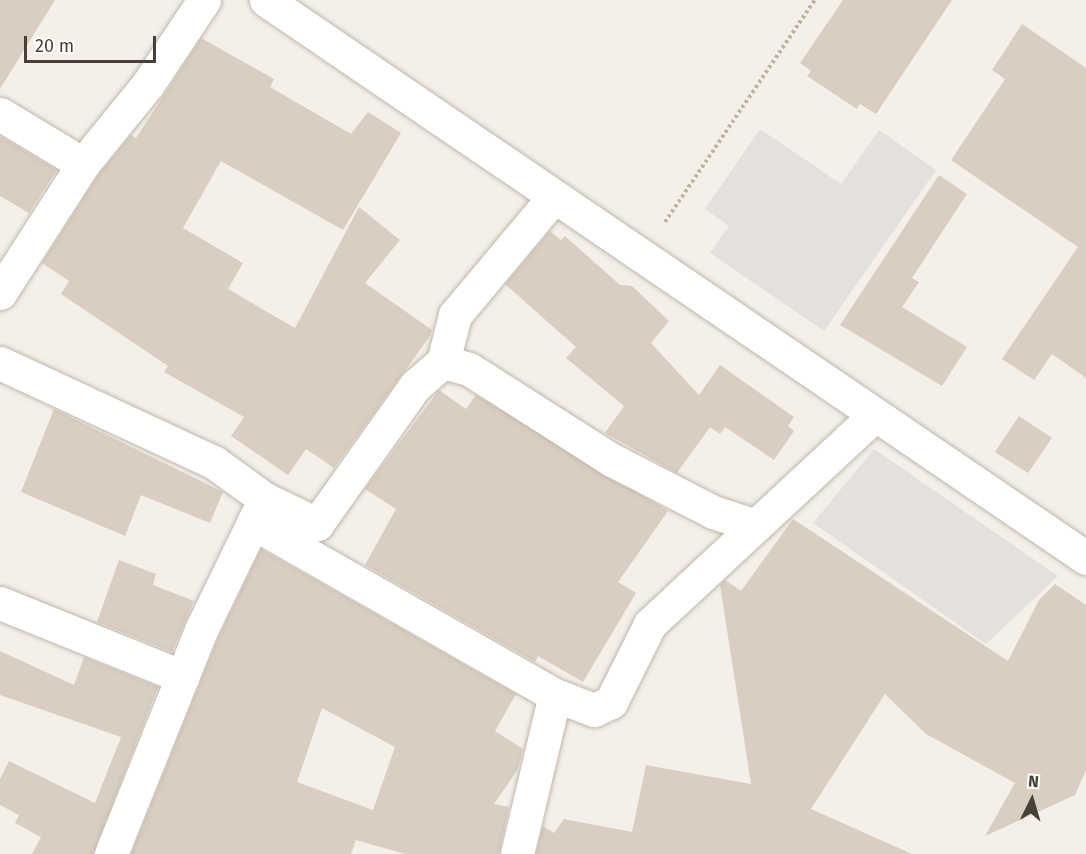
<!DOCTYPE html>
<style>
body{margin:0}
#map{position:relative;width:1086px;height:854px;overflow:hidden;background:#f4f0e9;font-family:"Fira Sans",sans-serif}
div>[style]{position:absolute}
.parking>*{inset:0;background:#e3e0dd}
.building>*{inset:0;background:#d9cec1}
.path>*{height:4px;margin-top:-2px;transform-origin:0;background:repeating-linear-gradient(90deg,#c1b29d 0 3px,transparent 0 6px)}
.roads{filter:drop-shadow(0 0 2px #c0b7ac) drop-shadow(0 0 2px #c0b7ac)}
.minor>*{height:33px;margin:-16.5px;padding:0 16.5px;transform-origin:16.5px;border-radius:16.5px;background:#fff}
span{translate:-50% -50%;white-space:nowrap;text-align:center;line-height:1.15;-webkit-text-stroke:5px #fff;paint-order:stroke}
.north{position:absolute;left:1002px;top:770px;width:60px;height:60px;-webkit-text-stroke:4px #fff;paint-order:stroke;rotate:5deg;font-size:16px;font-weight:700;line-height:24px;text-align:center;color:#484037}
.north::after{content:'';display:block;margin:auto;width:21px;height:27px;background:#484037;clip-path:polygon(50% 0,100% 100%,50% 72%,0 100%)}
.scale{position:absolute;left:24px;top:36px;width:132px;height:27px;box-sizing:border-box;border:3px solid #484037;border-top:0;padding-left:8px;font-size:18px;line-height:21px;white-space:nowrap;color:#484037;-webkit-text-stroke:4px #fff;paint-order:stroke}
</style>
<div id="map">
<div class="parking">
<i style="clip-path:polygon(760px 129px,841px 184px,879px 130px,936px 170px,824px 331px,710px 253px,729px 226px,705px 209px)"></i>
<i style="clip-path:polygon(874px 449px,1058px 576px,986px 644px,813px 523px)"></i>
</div>
<div class="building">
<i style="clip-path:polygon(0 0,55px 0,0 89px)"></i>
<i style="clip-path:polygon(843px 0,952px 0,876px 114px,860px 104px,857px 109px,807px 76px,811px 71px,800px 63px)"></i>
<i style="clip-path:polygon(1022px 24px,1086px 68px,1086px 378px,1052px 354px,1034px 380px,1002px 359px,1078px 247px,951px 160px,1005px 79px,992px 70px)"></i>
<i style="clip-path:polygon(201px 38px,274px 79px,270px 87px,351px 134px,368px 112px,401px 133px,343px 230px,221px 161px,183px 228px,243px 263px,228px 289px,295px 328px,359px 207px,400px 240px,365px 283px,432px 330px,430px 336px,334px 468px,306px 449px,288px 475px,231px 436px,244px 417px,164px 372px,168px 366px,61px 294px,69px 281px,42px 263px,98px 175px,131px 135px,136px 138px)"></i>
<i style="clip-path:polygon(0 136px,57px 170px,29px 213px,0 196px)"></i>
<i style="clip-path:polygon(939px 175px,967px 194px,912px 278px,919px 282px,902px 307px,967px 347px,942px 386px,840px 325px)"></i>
<i style="clip-path:polygon(550px 231px,561px 240px,565px 236px,620px 285px,632px 286px,669px 321px,651px 343px,699px 395px,720px 365px,794px 417px,788px 426px,794px 431px,774px 460px,725px 427px,720px 434px,710px 427px,677px 473px,605px 433px,624px 406px,566px 358px,576px 347px,505px 284px)"></i>
<i style="clip-path:polygon(439px 390px,466px 409px,476px 395px,668px 511px,618px 582px,636px 593px,583px 682px,538px 656px,535px 662px,365px 565px,396px 509px,365px 489px)"></i>
<i style="clip-path:polygon(54px 409px,223px 492px,210px 523px,141px 495px,125px 536px,21px 492px)"></i>
<i style="clip-path:polygon(1019px 416px,1052px 438px,1028px 473px,995px 452px)"></i>
<i style="clip-path:polygon(793px 519px,1008px 661px,1039px 600px,1055px 584px,1086px 605px,1086px 770px,1075px 795px,985px 836px,1015px 783px,926px 734px,885px 694px,811px 809px,912px 854px,536px 854px,543px 826px,554px 833px,564px 819px,632px 832px,646px 765px,751px 784px,720px 585px,725px 580px,741px 591px)"></i>
<i style="clip-path:polygon(evenodd,261px 549px,516px 694px,495px 731px,523px 749px,518px 769px,494px 804px,509px 807px,499px 854px,405px 854px,356px 840px,351px 854px,131px 854px,219px 636px,261px 549px,322px 708px,395px 747px,373px 810px,297px 782px,322px 708px)"></i>
<i style="clip-path:polygon(119px 560px,156px 574px,153px 585px,194px 601px,172px 652px,97px 622px)"></i>
<i style="clip-path:polygon(0 651px,74px 685px,84px 657px,158px 687px,93px 854px,32px 854px,41px 837px,15px 823px,19px 815px,0 805px,0 779px,9px 761px,95px 803px,121px 737px,0 695px)"></i>
</div>
<div class="path">
<i style="left:665px;top:222px;width:268px;rotate:-56deg"></i>
</div>
<div class="roads">
<div class="minor">
<i style="left:266px;top:0;width:992px;rotate:34.23deg"></i>
<i style="left:0;top:114px;width:97px;rotate:31.1deg"></i>
<i style="left:0;top:293px;width:153px;rotate:-57.2deg"></i>
<i style="left:83px;top:164px;width:103px;rotate:-50.9deg"></i>
<i style="left:148px;top:84px;width:101px;rotate:-56.3deg"></i>
<i style="left:443px;top:362px;width:27px;rotate:15deg"></i>
<i style="left:469px;top:369px;width:169px;rotate:32.5deg"></i>
<i style="left:612px;top:460px;width:114px;rotate:27.2deg"></i>
<i style="left:713px;top:512px;width:42px;rotate:18deg"></i>
<i style="left:0;top:363px;width:237px;rotate:24.9deg"></i>
<i style="left:215px;top:463px;width:62px;rotate:35.8deg"></i>
<i style="left:265px;top:499px;width:27px;rotate:117deg"></i>
<i style="left:253px;top:523px;width:348px;rotate:29.7deg"></i>
<i style="left:555px;top:695px;width:42px;rotate:21deg"></i>
<i style="left:594px;top:710px;width:19px;rotate:-25deg"></i>
<i style="left:611px;top:702px;width:87px;rotate:-63.4deg"></i>
<i style="left:650px;top:624px;width:306px;rotate:-42.9deg"></i>
<i style="left:265px;top:499px;width:58px;rotate:25.7deg"></i>
<i style="left:317px;top:524px;width:169px;rotate:-54.6deg"></i>
<i style="left:415px;top:386px;width:37px;rotate:-41deg"></i>
<i style="left:443px;top:362px;width:49px;rotate:-75.7deg"></i>
<i style="left:455px;top:315px;width:153px;rotate:-50.1deg"></i>
<i style="left:0;top:603px;width:197px;rotate:22deg"></i>
<i style="left:111px;top:854px;width:244px;rotate:-68.1deg"></i>
<i style="left:202px;top:628px;width:117px;rotate:-64.1deg"></i>
<i style="left:517px;top:854px;width:163px;rotate:-76.6deg"></i>
</div>
</div>
<div class="north">N</div>
<div class="scale">20 m</div>
</div>
